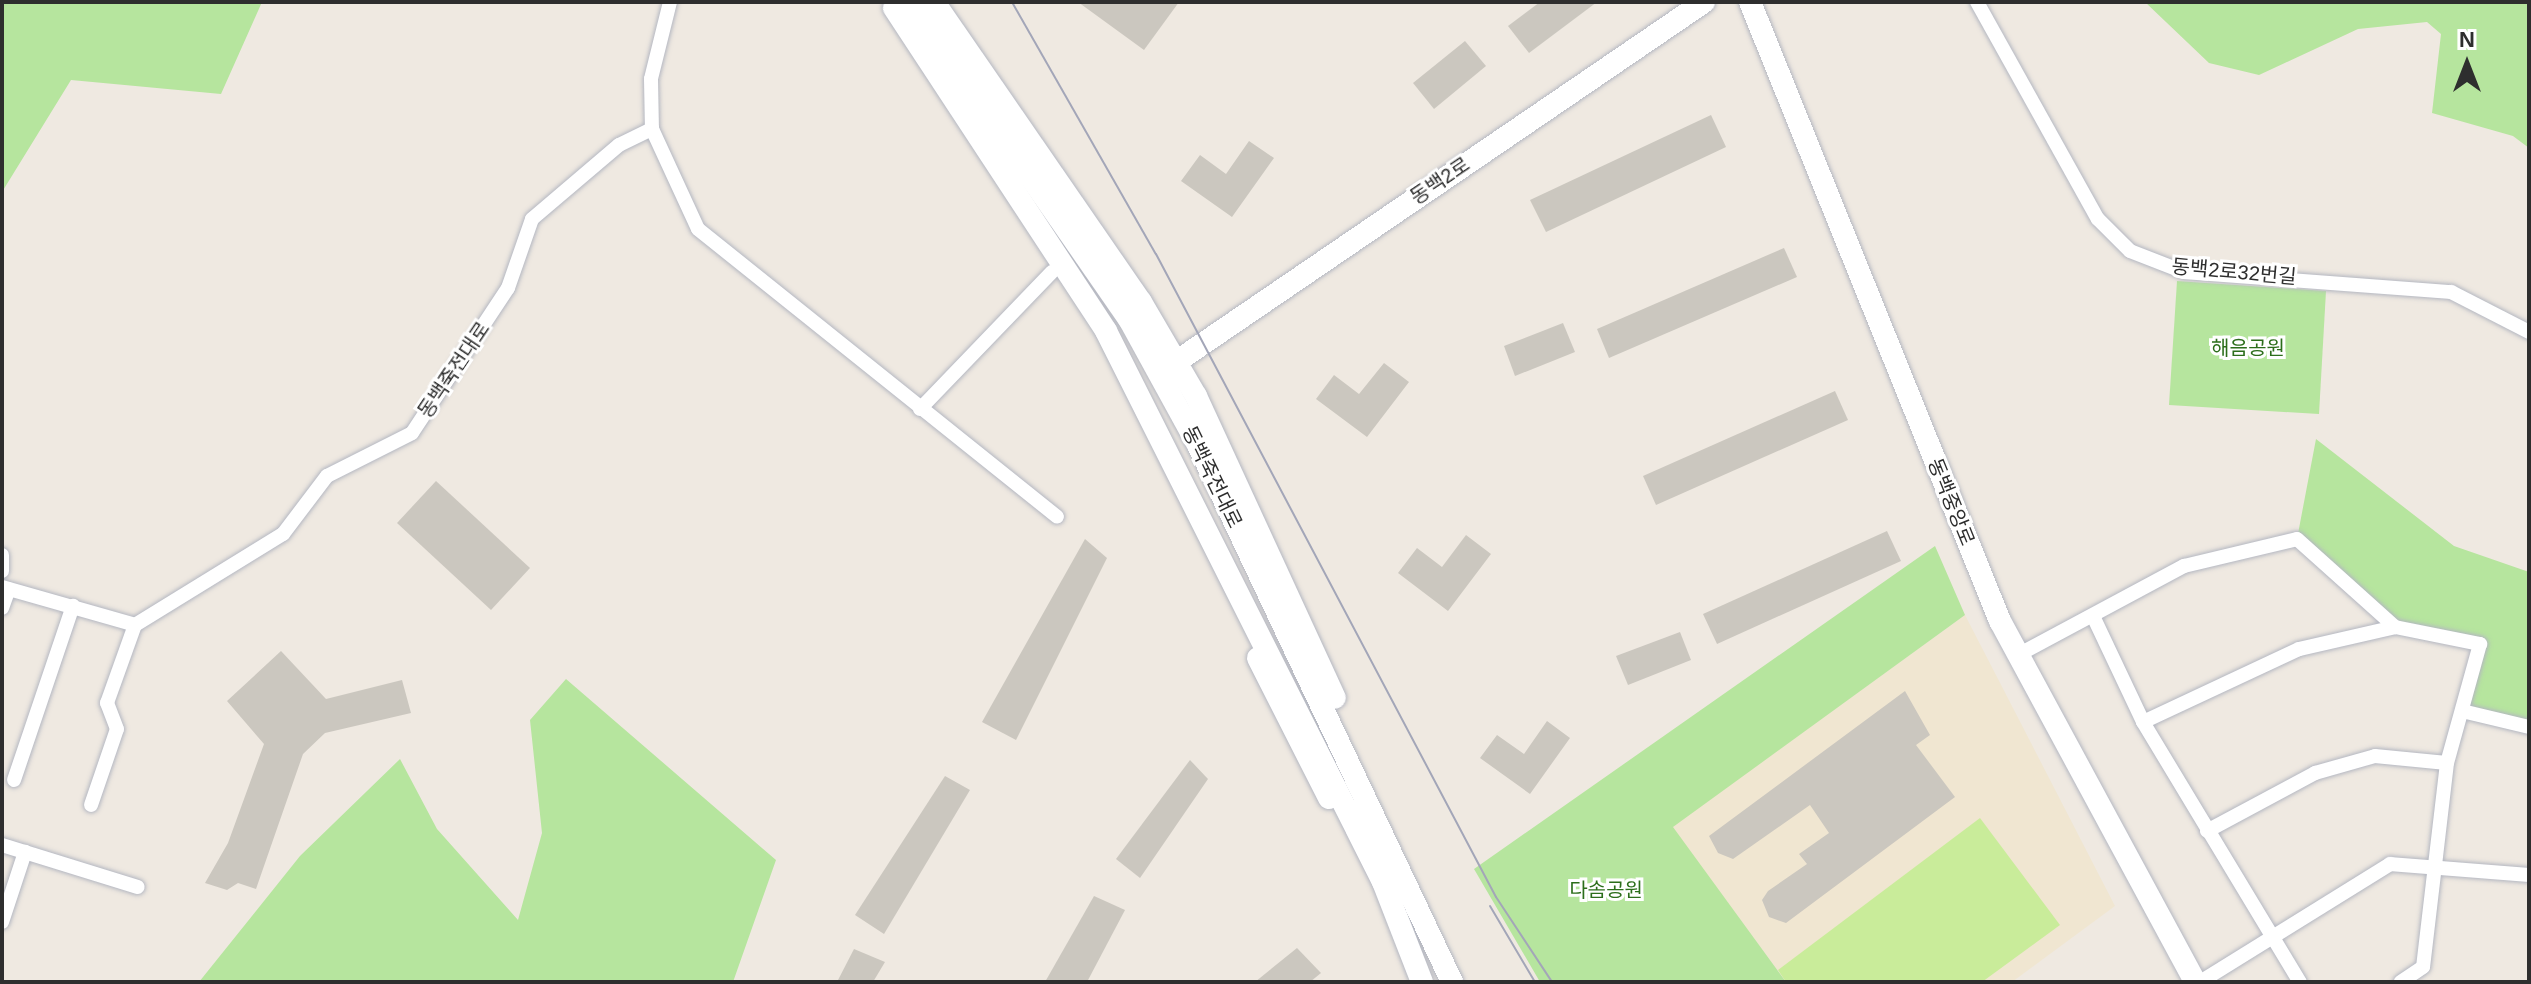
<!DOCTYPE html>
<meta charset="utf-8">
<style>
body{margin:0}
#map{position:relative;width:2531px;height:984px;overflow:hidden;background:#efe9e1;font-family:Helvetica,"Noto Sans KR",sans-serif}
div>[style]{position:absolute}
.education>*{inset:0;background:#f0e6d1}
.green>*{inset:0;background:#b6e59e}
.pitch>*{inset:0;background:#c9ec9a}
.building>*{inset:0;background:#cbc7bf}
.roads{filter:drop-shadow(0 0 2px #b4b7c1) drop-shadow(0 0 2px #b4b7c1)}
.street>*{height:14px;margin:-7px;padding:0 7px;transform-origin:7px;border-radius:7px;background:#fff}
.secondary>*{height:22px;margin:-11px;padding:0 11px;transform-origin:11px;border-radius:11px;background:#fff}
.tram>*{height:2px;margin:-1px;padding:0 1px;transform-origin:1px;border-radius:1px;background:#a3a6b8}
span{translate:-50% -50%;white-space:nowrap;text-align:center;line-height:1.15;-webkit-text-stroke:6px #fff;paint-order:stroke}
.street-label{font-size:20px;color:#2e2e2e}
.park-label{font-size:20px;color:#2c6e1b}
.frame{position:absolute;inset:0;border:4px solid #2e2e2e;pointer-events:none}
.north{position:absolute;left:2427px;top:24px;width:80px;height:80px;-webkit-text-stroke:6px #fff;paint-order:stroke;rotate:0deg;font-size:22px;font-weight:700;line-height:32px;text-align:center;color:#2e2e2e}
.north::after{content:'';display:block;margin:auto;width:28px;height:36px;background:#2e2e2e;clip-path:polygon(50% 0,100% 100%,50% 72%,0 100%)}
</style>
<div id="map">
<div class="education">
<i style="clip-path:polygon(1965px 615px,2115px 906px,2012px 982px,1786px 982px,1672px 827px)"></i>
</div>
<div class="green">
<i style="clip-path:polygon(2px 2px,262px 2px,221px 94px,71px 80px,2px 192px)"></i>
<i style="clip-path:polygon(2145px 2px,2529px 2px,2529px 148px,2513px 136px,2432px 113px,2441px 34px,2427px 22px,2358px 29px,2259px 75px,2209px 63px)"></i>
<i style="clip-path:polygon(2177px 281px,2326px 291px,2319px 414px,2169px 405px)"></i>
<i style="clip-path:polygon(2316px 439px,2454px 546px,2529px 572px,2529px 727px,2462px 711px,2480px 644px,2395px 627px,2297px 539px)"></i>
<i style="clip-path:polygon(1935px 546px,1965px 615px,1673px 827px,1786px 982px,1540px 982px,1474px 869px)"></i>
<i style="clip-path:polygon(566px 679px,776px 860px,733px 982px,199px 982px,300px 856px,400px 759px,437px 829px,518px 920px,542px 833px,530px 720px)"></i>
</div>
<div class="pitch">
<i style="clip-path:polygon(1980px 818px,2060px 925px,1982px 982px,1786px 982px,1778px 970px)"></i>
</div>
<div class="building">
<i style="clip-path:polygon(1078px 2px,1179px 2px,1144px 50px)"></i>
<i style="clip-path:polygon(1540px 2px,1597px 2px,1529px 53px,1508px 26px)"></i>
<i style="clip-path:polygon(1465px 41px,1486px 66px,1434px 109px,1413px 83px)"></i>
<i style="clip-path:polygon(1711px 115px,1726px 147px,1546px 232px,1530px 200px)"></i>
<i style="clip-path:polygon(1249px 141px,1274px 158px,1232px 217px,1181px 181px,1200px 155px,1226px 174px)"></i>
<i style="clip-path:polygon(1784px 248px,1797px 277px,1609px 358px,1597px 329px)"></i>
<i style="clip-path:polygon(1563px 323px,1575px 352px,1515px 376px,1504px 346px)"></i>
<i style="clip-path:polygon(1384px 363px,1409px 382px,1367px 437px,1316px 399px,1334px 375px,1359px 394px)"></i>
<i style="clip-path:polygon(1835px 391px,1848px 420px,1656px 505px,1643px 476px)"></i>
<i style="clip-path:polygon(436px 481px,530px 568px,491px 610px,397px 523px)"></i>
<i style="clip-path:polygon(1887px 531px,1901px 561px,1717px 644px,1703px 614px)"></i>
<i style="clip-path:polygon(1466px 535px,1491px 554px,1448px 611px,1398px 573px,1417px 548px,1442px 567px)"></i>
<i style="clip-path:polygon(1085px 539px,1107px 558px,1016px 740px,982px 722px)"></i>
<i style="clip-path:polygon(1680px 632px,1691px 660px,1628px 685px,1616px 656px)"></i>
<i style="clip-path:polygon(281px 651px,326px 699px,402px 680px,411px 713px,325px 733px,303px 754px,256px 889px,238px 883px,227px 890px,205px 883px,228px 843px,264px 744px,227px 701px)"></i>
<i style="clip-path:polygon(1905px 691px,1930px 735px,1916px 745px,1955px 797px,1786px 923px,1769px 917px,1762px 900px,1768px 891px,1807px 864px,1799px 854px,1829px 833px,1810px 805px,1733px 859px,1718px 853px,1709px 836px)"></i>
<i style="clip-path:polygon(1547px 721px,1570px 738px,1530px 794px,1480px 758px,1497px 735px,1524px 754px)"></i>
<i style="clip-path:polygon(1190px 760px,1208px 779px,1140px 878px,1116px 859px)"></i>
<i style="clip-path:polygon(945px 776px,970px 790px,884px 934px,855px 915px)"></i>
<i style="clip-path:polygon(1094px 896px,1125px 910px,1087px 982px,1045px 982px)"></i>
<i style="clip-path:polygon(1297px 948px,1321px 973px,1310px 982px,1255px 982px)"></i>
<i style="clip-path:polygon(854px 949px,885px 962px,873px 982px,837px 982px)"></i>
</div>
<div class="roads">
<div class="street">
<i style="left:670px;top:2px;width:79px;rotate:103.9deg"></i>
<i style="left:651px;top:79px;width:50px;rotate:88.9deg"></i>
<i style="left:652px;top:129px;width:110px;rotate:65.3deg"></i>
<i style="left:698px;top:229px;width:460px;rotate:38.7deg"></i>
<i style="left:1977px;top:2px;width:248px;rotate:60.9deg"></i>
<i style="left:2098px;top:219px;width:45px;rotate:45deg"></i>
<i style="left:2130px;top:251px;width:58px;rotate:21.3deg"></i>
<i style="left:2184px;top:272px;width:268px;rotate:4.3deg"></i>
<i style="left:2451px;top:292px;width:88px;rotate:27.1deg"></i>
<i style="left:920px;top:409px;width:190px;rotate:-46.1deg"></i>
<i style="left:2px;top:555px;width:16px;rotate:90deg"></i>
<i style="left:2px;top:587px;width:138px;rotate:15.9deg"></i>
<i style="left:135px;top:625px;width:174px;rotate:-31.6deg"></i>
<i style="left:283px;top:534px;width:73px;rotate:-52.8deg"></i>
<i style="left:327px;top:476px;width:95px;rotate:-26.8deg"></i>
<i style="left:412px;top:433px;width:174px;rotate:-56.5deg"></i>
<i style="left:508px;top:288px;width:73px;rotate:-70.8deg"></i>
<i style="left:532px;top:219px;width:114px;rotate:-40.4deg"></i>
<i style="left:619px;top:145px;width:37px;rotate:-26deg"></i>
<i style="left:2px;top:608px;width:20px;rotate:-70deg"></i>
<i style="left:2093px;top:616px;width:117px;rotate:64.7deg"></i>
<i style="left:2143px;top:722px;width:304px;rotate:58.9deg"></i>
<i style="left:2016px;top:656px;width:191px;rotate:-28.2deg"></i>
<i style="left:2184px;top:566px;width:116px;rotate:-13.4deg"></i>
<i style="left:2297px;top:539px;width:132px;rotate:41.9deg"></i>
<i style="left:2395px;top:627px;width:87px;rotate:11.3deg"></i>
<i style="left:2480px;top:644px;width:123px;rotate:105.5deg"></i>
<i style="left:2447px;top:763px;width:205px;rotate:96.7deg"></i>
<i style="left:2423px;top:967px;width:27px;rotate:146deg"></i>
<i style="left:2462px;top:711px;width:69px;rotate:13.4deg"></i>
<i style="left:2143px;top:722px;width:172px;rotate:-25.1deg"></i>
<i style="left:2299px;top:649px;width:98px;rotate:-12.9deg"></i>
<i style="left:14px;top:780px;width:184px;rotate:-71.3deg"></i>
<i style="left:91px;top:805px;width:80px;rotate:-71.1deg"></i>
<i style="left:117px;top:729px;width:28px;rotate:-111deg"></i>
<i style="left:107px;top:703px;width:83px;rotate:-70.3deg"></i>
<i style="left:2207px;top:831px;width:123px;rotate:-28.2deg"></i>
<i style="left:2315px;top:773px;width:62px;rotate:-15.8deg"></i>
<i style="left:2375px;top:756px;width:72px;rotate:5.6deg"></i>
<i style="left:2px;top:845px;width:142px;rotate:17.2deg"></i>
<i style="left:2px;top:922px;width:74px;rotate:-71.8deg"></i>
<i style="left:2200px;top:982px;width:224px;rotate:-31.8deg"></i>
<i style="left:2390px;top:864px;width:139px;rotate:4.5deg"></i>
</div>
<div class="secondary">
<i style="left:934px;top:2px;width:364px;rotate:55.4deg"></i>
<i style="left:1141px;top:302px;width:109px;rotate:59.7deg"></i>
<i style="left:1196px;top:396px;width:332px;rotate:65.3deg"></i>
<i style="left:1750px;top:2px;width:668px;rotate:68.01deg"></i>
<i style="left:2000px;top:621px;width:410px;rotate:61.6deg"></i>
<i style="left:912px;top:6px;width:381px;rotate:55.3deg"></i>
<i style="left:1129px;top:319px;width:146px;rotate:61.3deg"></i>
<i style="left:1199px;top:447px;width:592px;rotate:64.69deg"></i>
<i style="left:894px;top:8px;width:386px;rotate:56.7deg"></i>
<i style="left:1106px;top:331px;width:617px;rotate:63.31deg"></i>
<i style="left:1383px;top:882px;width:107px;rotate:68.7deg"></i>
<i style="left:1176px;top:362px;width:639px;rotate:-34.29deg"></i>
<i style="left:1258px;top:658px;width:157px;rotate:63.1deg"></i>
</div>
</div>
<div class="tram">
<i style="left:1012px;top:2px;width:290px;rotate:60.3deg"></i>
<i style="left:1156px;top:254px;width:727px;rotate:62.13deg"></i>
<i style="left:1496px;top:897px;width:102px;rotate:56.6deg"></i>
<i style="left:1490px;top:906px;width:88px;rotate:59.4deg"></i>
</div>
<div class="street-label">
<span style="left:1440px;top:181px;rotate:-34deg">동백2로</span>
<span style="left:2234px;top:272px;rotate:5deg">동백2로32번길</span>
<span style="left:454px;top:370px;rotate:-56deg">동백죽전대로</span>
<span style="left:1212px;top:477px;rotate:64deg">동백죽전대로</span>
<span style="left:1951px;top:502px;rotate:68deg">동백중앙로</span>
</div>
<div class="park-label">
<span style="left:2248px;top:348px">해음공원</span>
<span style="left:1606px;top:890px">다솜공원</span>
</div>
<div class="frame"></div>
<div class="north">N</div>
</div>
